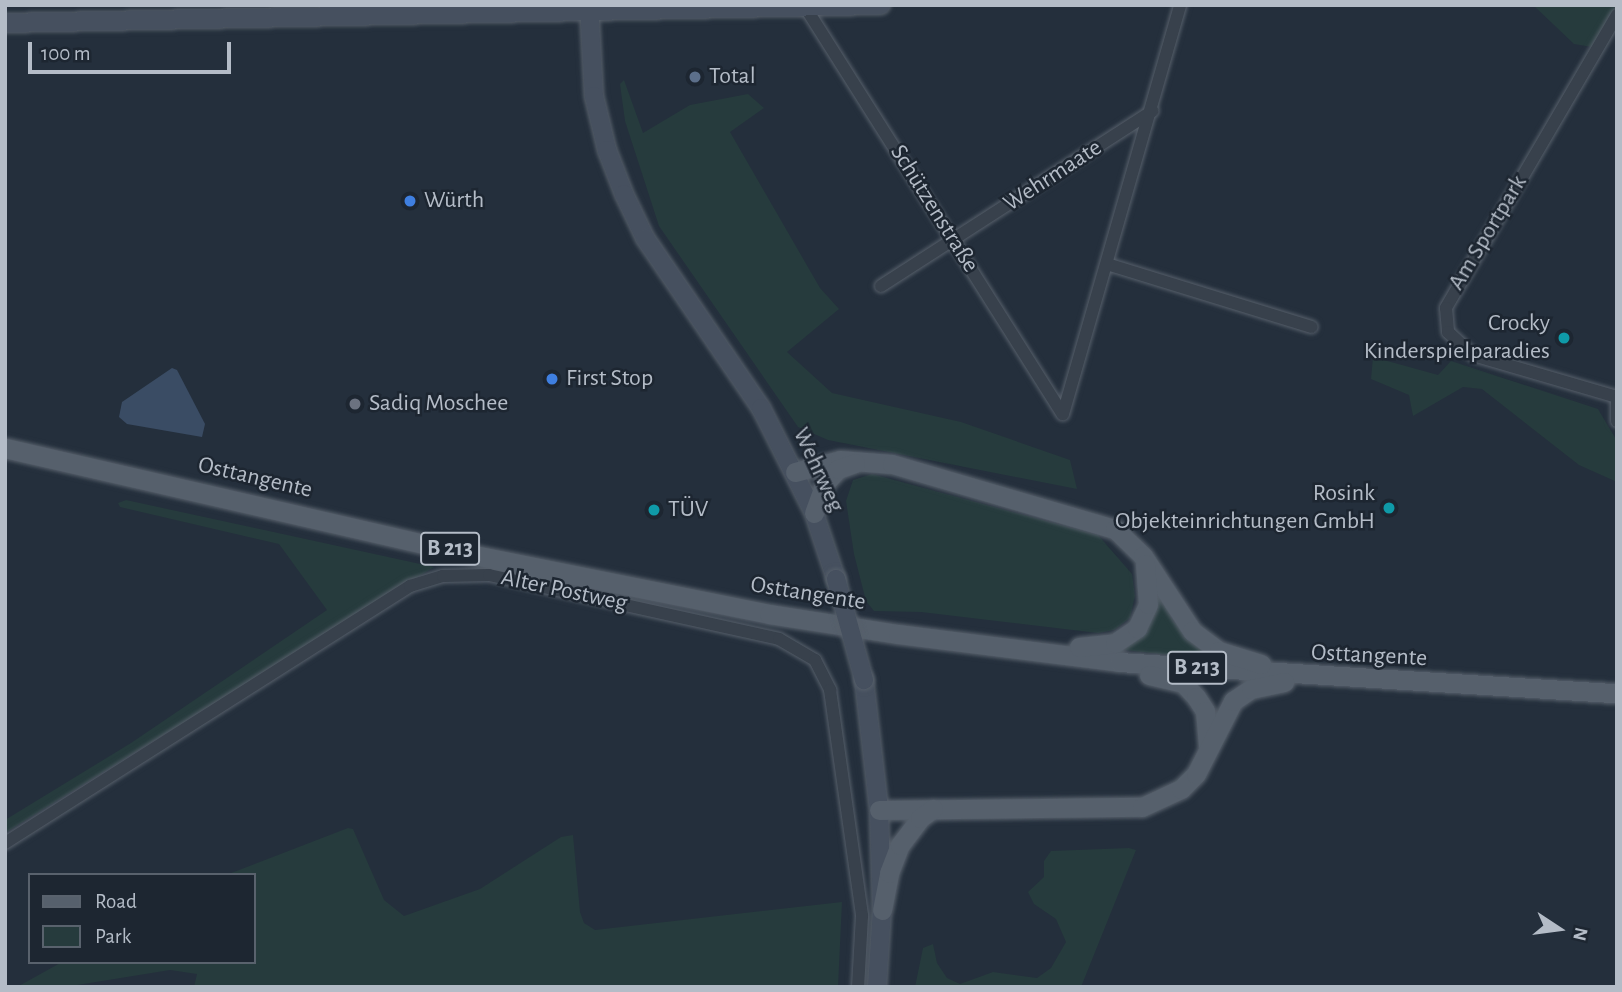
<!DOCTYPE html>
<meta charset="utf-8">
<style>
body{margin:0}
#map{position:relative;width:1622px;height:992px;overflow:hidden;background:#242f3c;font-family:"Alegreya Sans",sans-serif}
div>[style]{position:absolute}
.green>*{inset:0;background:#263b3d}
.water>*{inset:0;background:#3a4c64}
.roads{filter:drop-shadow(0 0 2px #565f6a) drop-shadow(0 0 2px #565f6a)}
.street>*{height:12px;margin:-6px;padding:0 6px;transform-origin:6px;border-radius:6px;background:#38414c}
.secondary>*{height:18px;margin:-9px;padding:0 9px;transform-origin:9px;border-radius:9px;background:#46505f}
.primary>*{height:19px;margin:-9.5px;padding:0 9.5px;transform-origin:9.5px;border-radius:9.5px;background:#56606c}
.bridges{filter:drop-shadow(0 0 2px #565f6a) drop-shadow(0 0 2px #565f6a)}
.secondary-bridge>*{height:18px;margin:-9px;padding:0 9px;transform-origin:9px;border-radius:9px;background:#46505f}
.dots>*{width:19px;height:19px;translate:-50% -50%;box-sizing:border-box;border:4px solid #1d2631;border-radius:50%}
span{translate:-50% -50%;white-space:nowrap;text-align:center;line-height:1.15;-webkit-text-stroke:5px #1d2631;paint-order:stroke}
.shield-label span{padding:2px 5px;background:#1d2631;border:2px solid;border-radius:5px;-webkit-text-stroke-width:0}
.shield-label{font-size:23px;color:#b4bcc7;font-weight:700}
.poi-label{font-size:24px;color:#b4bcc7}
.left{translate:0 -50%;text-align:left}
.right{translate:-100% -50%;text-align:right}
.street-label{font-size:24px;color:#b4bcc7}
.frame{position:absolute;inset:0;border:7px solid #b4bcc7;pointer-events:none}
.legend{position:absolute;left:28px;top:873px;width:228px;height:91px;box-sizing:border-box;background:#1d2631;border:2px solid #59626d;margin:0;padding:9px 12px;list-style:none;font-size:21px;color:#b4bcc7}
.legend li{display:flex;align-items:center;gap:14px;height:35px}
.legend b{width:35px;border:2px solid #59626d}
.north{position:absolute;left:1524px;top:894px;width:70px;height:70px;-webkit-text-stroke:5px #1d2631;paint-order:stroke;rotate:103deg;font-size:19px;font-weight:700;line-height:28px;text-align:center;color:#b4bcc7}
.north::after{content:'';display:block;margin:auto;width:24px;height:32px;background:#b4bcc7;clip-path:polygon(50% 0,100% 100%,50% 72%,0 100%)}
.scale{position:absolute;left:28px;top:42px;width:203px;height:32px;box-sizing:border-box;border:4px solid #b4bcc7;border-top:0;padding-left:9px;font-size:21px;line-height:24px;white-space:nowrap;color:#b4bcc7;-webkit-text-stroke:5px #1d2631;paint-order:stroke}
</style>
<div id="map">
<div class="green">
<i style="clip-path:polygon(1533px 5px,1617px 5px,1617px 11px,1598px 48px,1574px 44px)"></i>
<i style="clip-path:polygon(624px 80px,643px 133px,690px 105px,748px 94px,764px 108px,730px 132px,820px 288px,839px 309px,787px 352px,832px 393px,961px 422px,1070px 460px,1077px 489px,828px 440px,798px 427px,659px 226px,625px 121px,620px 84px)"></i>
<i style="clip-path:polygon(1373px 357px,1438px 375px,1451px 361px,1598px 409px,1617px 441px,1617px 482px,1579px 465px,1482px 389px,1463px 387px,1413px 416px,1409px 395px,1371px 379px)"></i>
<i style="clip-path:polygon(872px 474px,1098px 535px,1132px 574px,1135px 596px,1130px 618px,1114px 630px,1098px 633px,921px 612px,874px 611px,866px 601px,854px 554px,846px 501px,853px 480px)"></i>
<i style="clip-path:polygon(126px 500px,434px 567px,5px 833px,5px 820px,131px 743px,327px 610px,279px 544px,120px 507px,118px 503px)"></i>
<i style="clip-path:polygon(1157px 589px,1174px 622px,1206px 653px,1204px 659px,1125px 650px)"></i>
<i style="clip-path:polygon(348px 828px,353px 829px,384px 900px,404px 916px,480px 889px,561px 837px,573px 835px,580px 912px,584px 923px,595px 930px,842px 902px,838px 987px,194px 987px,197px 974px,170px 970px,65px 987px,17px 987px,62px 962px,254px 962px,254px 875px,226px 875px)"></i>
<i style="clip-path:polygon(1129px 848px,1136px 850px,1081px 987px,915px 987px,923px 948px,933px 944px,937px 963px,947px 978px,960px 984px,993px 972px,1037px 978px,1051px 968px,1066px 942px,1056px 919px,1034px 904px,1028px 892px,1044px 877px,1044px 861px,1051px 851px)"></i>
</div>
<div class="water">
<i style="clip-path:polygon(172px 368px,177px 370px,205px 424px,202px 437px,127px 424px,119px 417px,122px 402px)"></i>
</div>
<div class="roads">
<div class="street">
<i style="left:804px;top:5px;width:484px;rotate:57.7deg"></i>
<i style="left:1617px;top:15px;width:339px;rotate:120.3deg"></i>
<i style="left:1446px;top:308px;width:24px;rotate:85deg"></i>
<i style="left:1448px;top:332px;width:34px;rotate:43deg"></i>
<i style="left:1473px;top:355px;width:150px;rotate:16.3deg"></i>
<i style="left:1107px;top:264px;width:214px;rotate:17.1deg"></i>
<i style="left:881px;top:286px;width:323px;rotate:-32.8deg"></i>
<i style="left:1617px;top:400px;width:21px;rotate:90deg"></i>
<i style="left:1063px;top:414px;width:425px;rotate:-74deg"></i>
<i style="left:5px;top:843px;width:480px;rotate:-32.4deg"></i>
<i style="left:410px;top:586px;width:34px;rotate:-17deg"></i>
<i style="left:443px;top:576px;width:46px;rotate:-1.2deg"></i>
<i style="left:489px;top:575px;width:297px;rotate:12.4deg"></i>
<i style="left:779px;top:639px;width:42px;rotate:30.3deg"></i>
<i style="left:815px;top:660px;width:34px;rotate:63deg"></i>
<i style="left:830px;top:690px;width:228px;rotate:81.9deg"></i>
<i style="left:862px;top:916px;width:71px;rotate:93.2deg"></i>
</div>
<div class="secondary">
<i style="left:589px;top:5px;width:91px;rotate:86.9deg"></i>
<i style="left:594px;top:96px;width:56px;rotate:76.5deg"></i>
<i style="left:607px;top:150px;width:47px;rotate:68.9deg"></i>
<i style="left:624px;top:194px;width:49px;rotate:64.5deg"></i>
<i style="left:645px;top:238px;width:206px;rotate:55.7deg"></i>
<i style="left:761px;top:408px;width:118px;rotate:63.2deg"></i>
<i style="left:814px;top:513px;width:70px;rotate:71.6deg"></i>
<i style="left:5px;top:23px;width:876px;rotate:-1.18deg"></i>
<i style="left:864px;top:680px;width:131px;rotate:83.4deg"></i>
<i style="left:879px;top:810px;width:100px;rotate:88.3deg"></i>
<i style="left:882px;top:910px;width:77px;rotate:93.7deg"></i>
</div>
<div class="primary">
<i style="left:5px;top:448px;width:466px;rotate:12.9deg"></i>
<i style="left:459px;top:552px;width:316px;rotate:11.3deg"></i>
<i style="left:769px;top:614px;width:131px;rotate:8.8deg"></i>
<i style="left:898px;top:634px;width:223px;rotate:7.2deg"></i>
<i style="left:1119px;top:662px;width:499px;rotate:3.6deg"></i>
<i style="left:795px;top:472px;width:47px;rotate:-14.9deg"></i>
<i style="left:840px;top:460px;width:52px;rotate:4.4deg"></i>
<i style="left:892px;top:464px;width:232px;rotate:16.3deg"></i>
<i style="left:1115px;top:529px;width:39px;rotate:44deg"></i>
<i style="left:1143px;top:556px;width:90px;rotate:56.8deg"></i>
<i style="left:1192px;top:631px;width:34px;rotate:37deg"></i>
<i style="left:1219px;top:651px;width:44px;rotate:17.2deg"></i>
<i style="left:814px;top:513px;width:32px;rotate:-70deg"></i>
<i style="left:825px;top:483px;width:19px;rotate:-47deg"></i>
<i style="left:838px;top:469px;width:18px;rotate:-19deg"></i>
<i style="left:1079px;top:647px;width:36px;rotate:-6deg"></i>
<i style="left:1115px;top:643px;width:27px;rotate:-34deg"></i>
<i style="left:1137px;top:628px;width:26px;rotate:-65deg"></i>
<i style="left:1148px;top:604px;width:40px;rotate:-94.3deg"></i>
<i style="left:1149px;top:675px;width:35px;rotate:13deg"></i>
<i style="left:1183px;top:683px;width:19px;rotate:47deg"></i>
<i style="left:1196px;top:697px;width:17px;rotate:57deg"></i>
<i style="left:1205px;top:711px;width:36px;rotate:85deg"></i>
<i style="left:879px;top:810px;width:263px;rotate:-0.7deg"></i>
<i style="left:1142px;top:807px;width:43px;rotate:-24.8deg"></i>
<i style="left:1181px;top:789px;width:21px;rotate:-45deg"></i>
<i style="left:1196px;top:774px;width:82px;rotate:-63.1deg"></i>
<i style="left:1233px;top:701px;width:22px;rotate:-34deg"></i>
<i style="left:1251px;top:689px;width:34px;rotate:-12deg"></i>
<i style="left:882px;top:910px;width:38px;rotate:-79deg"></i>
<i style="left:889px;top:873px;width:30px;rotate:-69deg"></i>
<i style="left:900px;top:845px;width:34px;rotate:-53deg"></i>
<i style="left:920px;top:818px;width:16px;rotate:-35deg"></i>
</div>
</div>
<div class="bridges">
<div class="secondary-bridge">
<i style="left:836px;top:579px;width:105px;rotate:74.5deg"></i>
</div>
</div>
<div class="dots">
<i style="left:695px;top:77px;background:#5c6f8a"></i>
<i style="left:410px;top:201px;background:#3f7fe0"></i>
<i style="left:1564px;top:338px;background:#0f9aa8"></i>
<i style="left:552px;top:379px;background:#3f7fe0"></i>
<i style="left:355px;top:404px;background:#6b7280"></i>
<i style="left:1389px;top:508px;background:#0f9aa8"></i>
<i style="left:654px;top:510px;background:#0f9aa8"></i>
</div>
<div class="shield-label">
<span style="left:450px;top:549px">B 213</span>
<span style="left:1197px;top:668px">B 213</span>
</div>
<div class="poi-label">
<span class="left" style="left:709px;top:77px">Total</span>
<span class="left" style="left:424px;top:201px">Würth</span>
<span class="right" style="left:1550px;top:338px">Crocky<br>Kinderspielparadies</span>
<span class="left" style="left:566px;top:379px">First Stop</span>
<span class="left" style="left:369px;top:404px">Sadiq Moschee</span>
<span class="right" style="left:1375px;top:508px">Rosink<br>Objekteinrichtungen GmbH</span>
<span class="left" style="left:668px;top:510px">TÜV</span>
</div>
<div class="street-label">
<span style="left:1053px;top:176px;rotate:-33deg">Wehrmaate</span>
<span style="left:934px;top:209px;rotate:58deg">Schützenstraße</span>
<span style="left:1488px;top:233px;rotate:-59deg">Am Sportpark</span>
<span style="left:818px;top:470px;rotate:65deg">Wehrweg</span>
<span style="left:255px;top:478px;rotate:13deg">Osttangente</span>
<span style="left:564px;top:591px;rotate:12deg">Alter Postweg</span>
<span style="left:808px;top:594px;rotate:9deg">Osttangente</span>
<span style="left:1369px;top:656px;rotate:3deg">Osttangente</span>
</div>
<div class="frame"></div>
<ul class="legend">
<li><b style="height:9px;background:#56606c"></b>Road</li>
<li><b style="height:19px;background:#263b3d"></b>Park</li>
</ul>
<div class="north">N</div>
<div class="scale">100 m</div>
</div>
